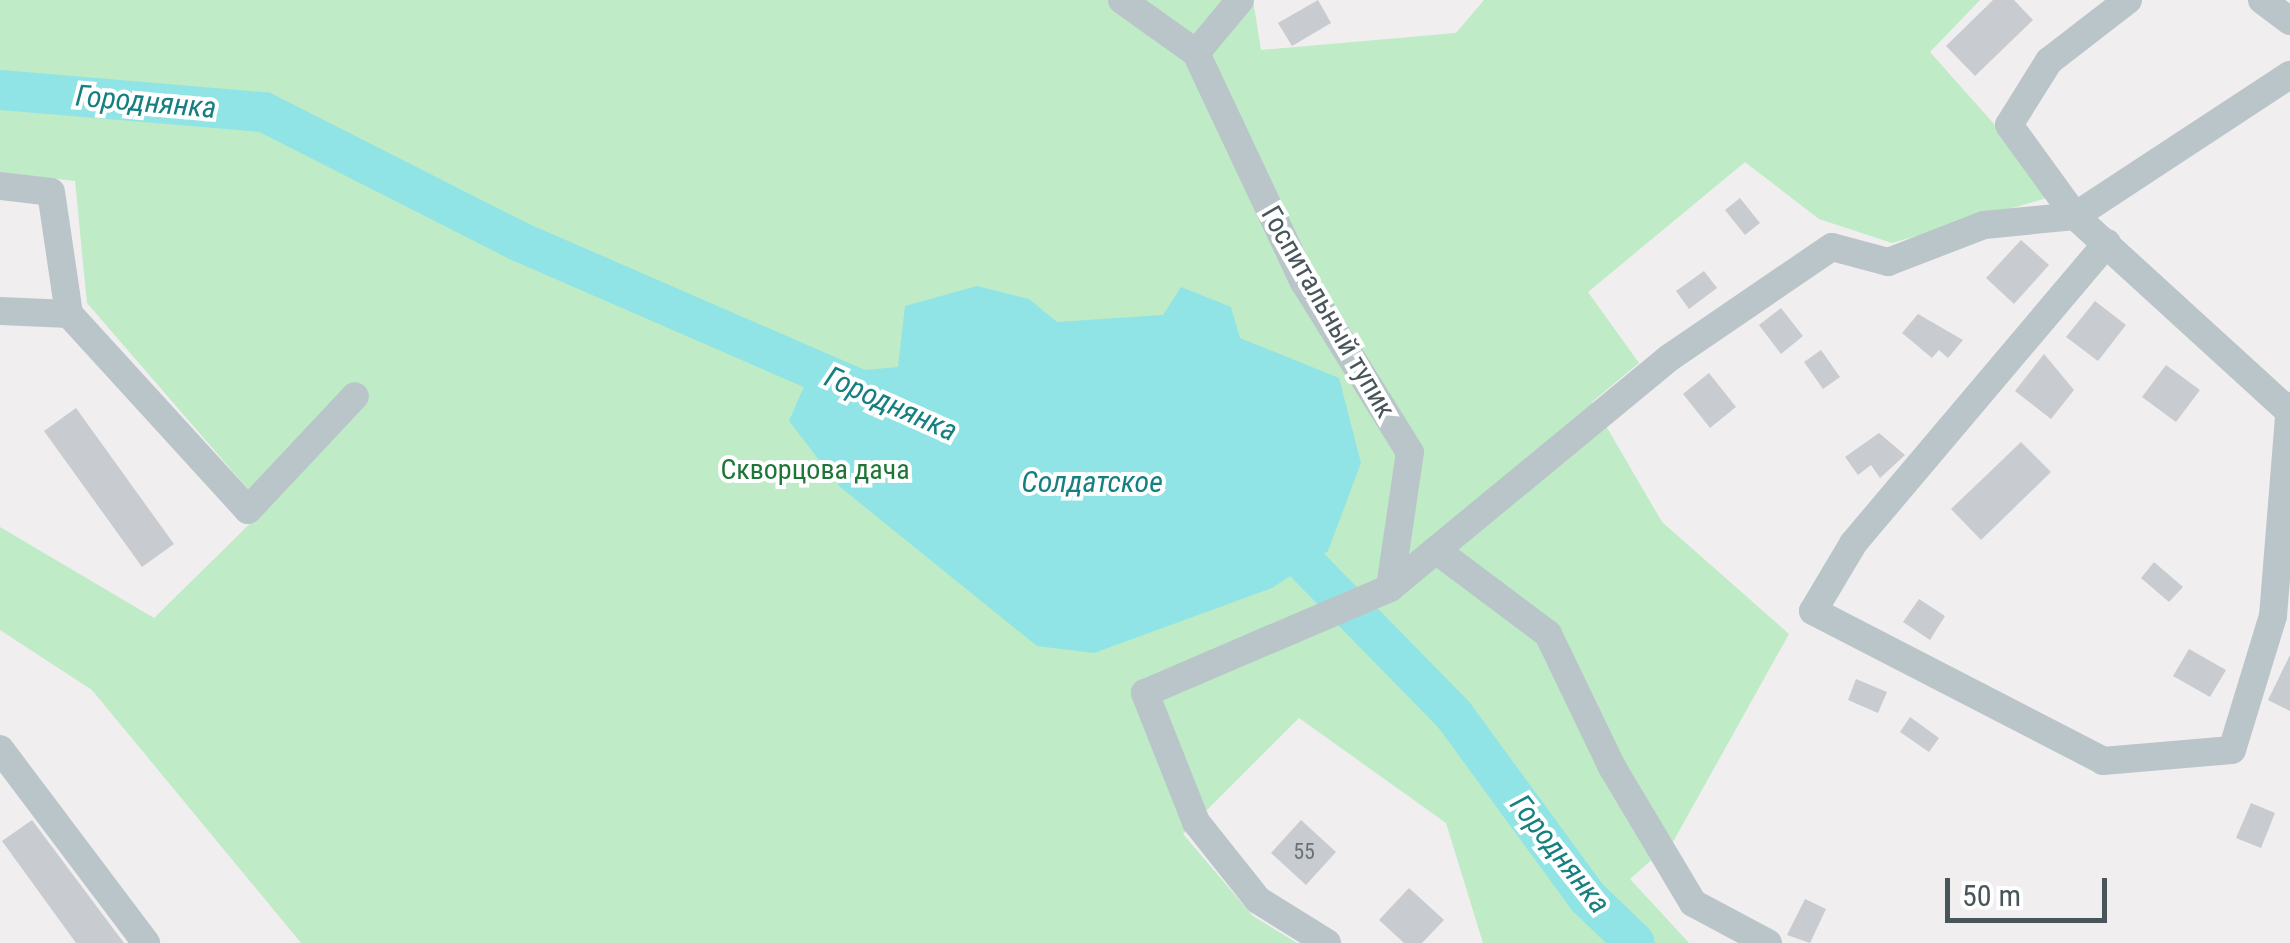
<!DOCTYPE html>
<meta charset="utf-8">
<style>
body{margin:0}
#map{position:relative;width:2290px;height:943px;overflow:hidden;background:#f0eeee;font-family:"Roboto Condensed",sans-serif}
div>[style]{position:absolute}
.green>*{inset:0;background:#bfebc7}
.water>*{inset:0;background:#90e4e5}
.river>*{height:40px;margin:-20px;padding:0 20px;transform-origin:20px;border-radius:20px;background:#90e4e5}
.building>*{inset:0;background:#c8ccd0}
.minor>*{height:28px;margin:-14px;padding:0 14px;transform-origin:14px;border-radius:14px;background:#bac5ca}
span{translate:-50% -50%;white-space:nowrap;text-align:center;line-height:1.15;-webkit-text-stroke:8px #fff;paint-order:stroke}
.number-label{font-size:22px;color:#687378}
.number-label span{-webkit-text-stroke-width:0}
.street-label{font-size:28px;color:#48555a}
.park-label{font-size:28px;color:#1e7538}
.water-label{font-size:30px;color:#168081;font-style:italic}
.scale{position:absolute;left:1945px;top:878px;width:162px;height:45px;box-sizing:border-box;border:5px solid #48555a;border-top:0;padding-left:12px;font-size:30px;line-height:35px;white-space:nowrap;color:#48555a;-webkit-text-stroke:8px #fff;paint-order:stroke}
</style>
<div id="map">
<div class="green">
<i style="clip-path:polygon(0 0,1253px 0,1261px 50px,1456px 33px,1484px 0,1980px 0,1930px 52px,2057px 195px,1892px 243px,1819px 219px,1745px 162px,1588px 292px,1639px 363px,1592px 402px,1662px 522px,1789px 634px,1674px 840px,1630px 879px,1689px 943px,1483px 943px,1446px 823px,1299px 718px,1183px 834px,1253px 916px,1297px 943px,301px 943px,92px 690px,0 630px,0 527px,154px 618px,265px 509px,87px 303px,75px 181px,0 172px)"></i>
</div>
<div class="water">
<i style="clip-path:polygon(977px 286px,1029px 299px,1057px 322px,1163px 315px,1181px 287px,1231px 307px,1240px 338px,1339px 378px,1361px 463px,1328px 551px,1272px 588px,1094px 653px,1037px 646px,840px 487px,789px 421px,809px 375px,898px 367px,905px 306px)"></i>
</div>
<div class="river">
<i style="left:0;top:90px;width:265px;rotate:4.8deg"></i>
<i style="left:264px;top:112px;width:285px;rotate:26.9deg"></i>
<i style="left:518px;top:241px;width:386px;rotate:23.5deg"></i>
<i style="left:1271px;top:528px;width:262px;rotate:45.6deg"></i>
<i style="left:1454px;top:715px;width:225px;rotate:53.8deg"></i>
<i style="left:1587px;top:897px;width:66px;rotate:43.8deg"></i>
</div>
<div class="building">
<i style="clip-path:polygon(1318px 0,1331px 23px,1292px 46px,1278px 23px)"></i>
<i style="clip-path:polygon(1993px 0,2014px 0,2033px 20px,1975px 76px,1946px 46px)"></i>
<i style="clip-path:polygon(1740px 198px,1760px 223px,1745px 235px,1725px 210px)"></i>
<i style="clip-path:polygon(2021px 240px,2049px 265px,2014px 304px,1986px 278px)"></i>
<i style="clip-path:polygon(1704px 271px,1717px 288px,1689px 309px,1676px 291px)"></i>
<i style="clip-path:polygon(2095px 301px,2126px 325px,2098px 361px,2066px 337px)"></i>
<i style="clip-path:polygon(1781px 308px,1803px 336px,1781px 354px,1759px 325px)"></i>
<i style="clip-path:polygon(1918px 314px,1963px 340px,1948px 358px,1939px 350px,1932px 358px,1902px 333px)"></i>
<i style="clip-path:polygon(1821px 350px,1840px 377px,1823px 389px,1804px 362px)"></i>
<i style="clip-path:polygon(2044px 354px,2074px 390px,2051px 419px,2015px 391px)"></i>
<i style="clip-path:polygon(2166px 365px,2200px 390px,2176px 422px,2142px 397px)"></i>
<i style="clip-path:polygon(1709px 373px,1736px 407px,1710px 428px,1683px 394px)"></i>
<i style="clip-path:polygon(76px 408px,174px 544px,142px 567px,44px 431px)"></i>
<i style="clip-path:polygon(1879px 433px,1905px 455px,1880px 478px,1871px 465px,1858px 475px,1845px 457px)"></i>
<i style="clip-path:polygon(2021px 442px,2051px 472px,1981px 540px,1951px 509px)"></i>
<i style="clip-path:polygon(2154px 562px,2183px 587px,2169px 602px,2141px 578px)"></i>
<i style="clip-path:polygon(1919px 599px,1945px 616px,1930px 640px,1903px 622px)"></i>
<i style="clip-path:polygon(2189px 649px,2226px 670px,2210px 697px,2173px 676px)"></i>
<i style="clip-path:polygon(2290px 655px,2290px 711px,2268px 700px)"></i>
<i style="clip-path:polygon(1856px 679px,1887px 692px,1878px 713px,1848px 700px)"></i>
<i style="clip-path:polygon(1910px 717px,1939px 738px,1929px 752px,1900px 732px)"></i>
<i style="clip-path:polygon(2251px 803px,2275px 813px,2261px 848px,2236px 838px)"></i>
<i style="clip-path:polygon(32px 820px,124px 943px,76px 943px,2px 841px)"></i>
<i style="clip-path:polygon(1301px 820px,1336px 852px,1306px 885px,1271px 853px)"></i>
<i style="clip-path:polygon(1409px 888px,1444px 920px,1422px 943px,1404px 943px,1379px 920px)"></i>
<i style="clip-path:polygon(1805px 899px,1826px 909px,1810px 943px,1787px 935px)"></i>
</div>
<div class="minor">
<i style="left:1122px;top:0;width:91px;rotate:35.6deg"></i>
<i style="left:1240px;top:0;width:69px;rotate:129.7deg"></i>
<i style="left:1196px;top:53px;width:253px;rotate:64.8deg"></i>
<i style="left:1304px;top:282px;width:200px;rotate:58.1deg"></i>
<i style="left:1410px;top:452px;width:137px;rotate:98.4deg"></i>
<i style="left:2128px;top:0;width:100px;rotate:142.3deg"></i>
<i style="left:2049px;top:61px;width:75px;rotate:122deg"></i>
<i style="left:2009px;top:125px;width:112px;rotate:54deg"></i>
<i style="left:2075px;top:216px;width:291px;rotate:42.4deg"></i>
<i style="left:2262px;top:0;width:35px;rotate:37deg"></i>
<i style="left:0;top:186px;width:51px;rotate:6.7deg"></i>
<i style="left:51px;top:192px;width:123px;rotate:81.6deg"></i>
<i style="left:69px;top:314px;width:265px;rotate:47.6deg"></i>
<i style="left:248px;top:510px;width:156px;rotate:-46.8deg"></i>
<i style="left:2107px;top:243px;width:394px;rotate:130.2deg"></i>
<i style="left:1853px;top:544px;width:78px;rotate:120.8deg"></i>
<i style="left:1813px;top:611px;width:326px;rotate:27.3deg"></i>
<i style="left:2103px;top:761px;width:129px;rotate:-4.9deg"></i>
<i style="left:2232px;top:750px;width:140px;rotate:-73deg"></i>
<i style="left:2273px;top:616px;width:211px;rotate:-85.4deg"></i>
<i style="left:0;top:311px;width:69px;rotate:2.5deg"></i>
<i style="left:1436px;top:550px;width:140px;rotate:36.9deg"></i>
<i style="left:1548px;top:634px;width:148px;rotate:64.3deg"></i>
<i style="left:1612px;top:767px;width:158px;rotate:59.2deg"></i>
<i style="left:1693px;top:903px;width:85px;rotate:28.1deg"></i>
<i style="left:0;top:749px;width:243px;rotate:53deg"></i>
<i style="left:1327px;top:943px;width:81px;rotate:-148.1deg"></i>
<i style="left:1258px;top:900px;width:100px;rotate:-128.5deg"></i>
<i style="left:1196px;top:822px;width:139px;rotate:-111.6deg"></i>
<i style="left:1145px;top:693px;width:267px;rotate:-23.2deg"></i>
<i style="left:1390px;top:588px;width:362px;rotate:-39.5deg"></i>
<i style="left:1669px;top:358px;width:197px;rotate:-34.3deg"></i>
<i style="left:1832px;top:247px;width:58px;rotate:15deg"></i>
<i style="left:1888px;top:262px;width:103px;rotate:-21.1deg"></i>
<i style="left:1984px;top:225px;width:91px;rotate:-5.6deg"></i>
<i style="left:2075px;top:216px;width:257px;rotate:-33.3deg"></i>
</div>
<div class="number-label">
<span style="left:1304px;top:852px">55</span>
</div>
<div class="street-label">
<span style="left:1328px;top:312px;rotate:60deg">Госпитальный тупик</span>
</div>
<div class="park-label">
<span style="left:815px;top:470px">Скворцова дача</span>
</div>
<div class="water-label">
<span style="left:146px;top:102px;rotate:5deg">Городнянка</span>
<span style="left:891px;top:404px;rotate:24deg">Городнянка</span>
<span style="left:1092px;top:482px">Солдатское</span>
<span style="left:1560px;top:854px;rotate:52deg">Городнянка</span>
</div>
<div class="scale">50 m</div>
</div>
